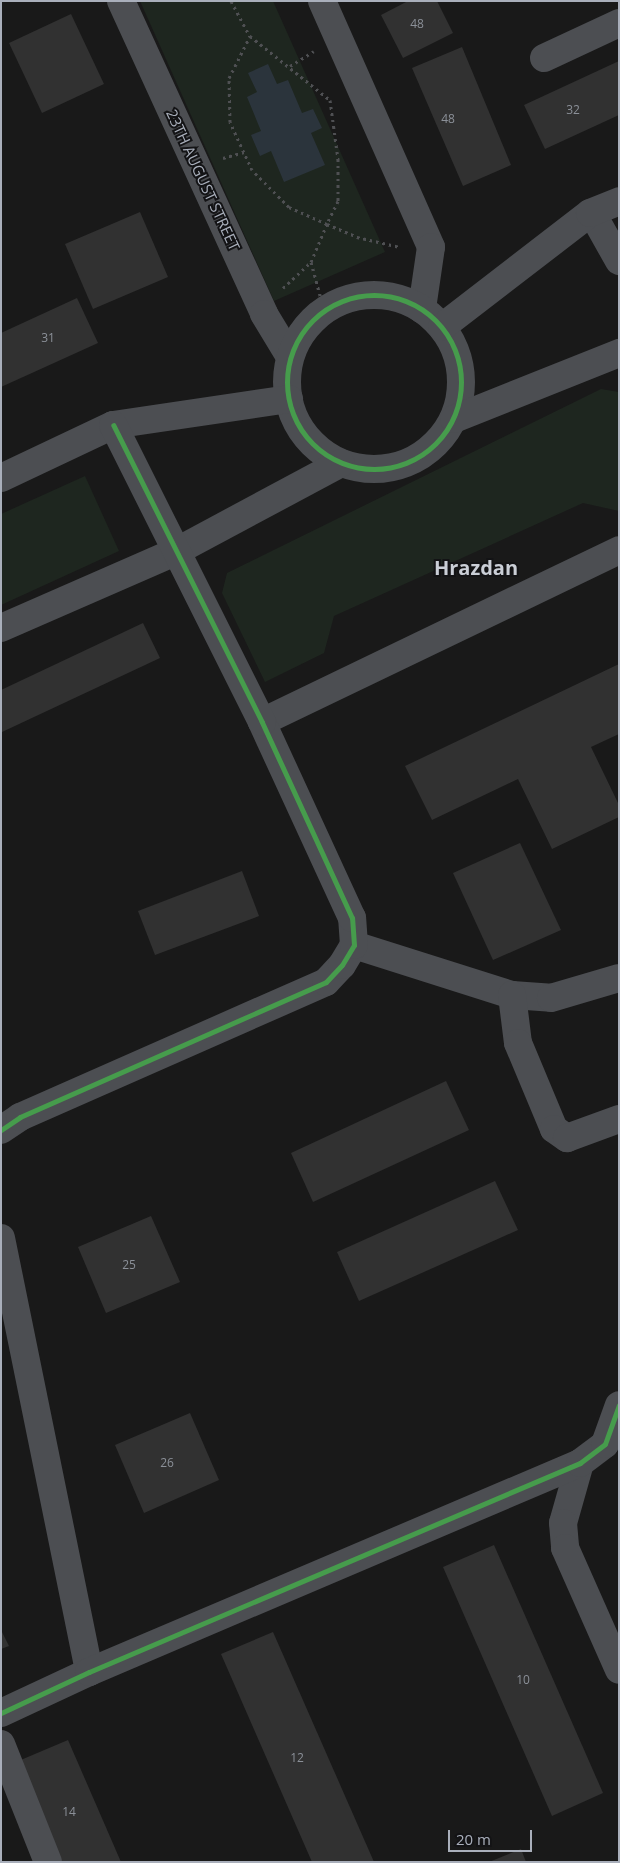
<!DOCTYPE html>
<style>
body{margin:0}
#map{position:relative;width:620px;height:1863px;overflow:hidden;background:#191919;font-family:"Open Sans",sans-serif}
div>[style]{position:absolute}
.green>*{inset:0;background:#1e261f}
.water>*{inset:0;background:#2b343c}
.building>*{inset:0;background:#313131}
.path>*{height:3px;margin-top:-1.5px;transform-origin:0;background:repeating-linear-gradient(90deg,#4f5053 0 2.5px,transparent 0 6.5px)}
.minor>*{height:28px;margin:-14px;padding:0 14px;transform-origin:14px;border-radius:14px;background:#4c4e52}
.minor>.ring{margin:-14px;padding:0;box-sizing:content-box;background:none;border:28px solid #4c4e52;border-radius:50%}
.cycleway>*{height:5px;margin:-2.5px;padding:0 2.5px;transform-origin:2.5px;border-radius:2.5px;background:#469c4c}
.cycleway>.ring{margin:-2.5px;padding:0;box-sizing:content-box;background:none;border:5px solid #469c4c;border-radius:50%}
span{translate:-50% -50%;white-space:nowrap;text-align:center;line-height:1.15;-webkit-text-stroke:4px #131315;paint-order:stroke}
.number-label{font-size:12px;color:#8b9098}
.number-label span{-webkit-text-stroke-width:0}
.street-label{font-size:15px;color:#a9afbb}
.district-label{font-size:20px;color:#caced6;font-weight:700}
.frame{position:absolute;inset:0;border:2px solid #a9afbb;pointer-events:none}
.scale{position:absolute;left:448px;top:1830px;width:84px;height:22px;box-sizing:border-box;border:2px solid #a9afbb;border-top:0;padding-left:6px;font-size:15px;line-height:18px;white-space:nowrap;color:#a9afbb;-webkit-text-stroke:4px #131315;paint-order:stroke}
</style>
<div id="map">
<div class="green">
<i style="clip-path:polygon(140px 1px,273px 1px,385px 252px,274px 301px)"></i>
<i style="clip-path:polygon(601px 389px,619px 392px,619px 511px,583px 503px,334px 616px,324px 653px,265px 682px,222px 593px,227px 573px)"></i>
<i style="clip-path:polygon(85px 476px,119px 551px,1px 605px,1px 514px)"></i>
</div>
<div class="water">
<i style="clip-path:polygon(268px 64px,277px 84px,288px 80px,302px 113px,313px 109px,322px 128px,311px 133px,325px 165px,284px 182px,271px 151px,260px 156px,251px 135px,261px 131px,247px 97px,257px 92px,248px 73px)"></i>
</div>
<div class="building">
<i style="clip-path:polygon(408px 1px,437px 1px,453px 33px,403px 58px,381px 15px)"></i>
<i style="clip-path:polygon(71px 14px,104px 84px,42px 113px,9px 43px)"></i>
<i style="clip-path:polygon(462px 47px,511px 165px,463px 186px,412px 68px)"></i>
<i style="clip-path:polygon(619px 61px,619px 115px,545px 149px,524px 105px)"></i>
<i style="clip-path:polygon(140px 212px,168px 277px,93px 309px,65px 244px)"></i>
<i style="clip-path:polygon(77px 298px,98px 343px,1px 387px,1px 333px)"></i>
<i style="clip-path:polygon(143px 623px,160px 658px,2px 732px,1px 690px)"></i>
<i style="clip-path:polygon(619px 664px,619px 734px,591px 747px,619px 805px,619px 817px,552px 849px,518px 779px,432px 820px,405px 766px)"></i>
<i style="clip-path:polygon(520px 843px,561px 930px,493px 960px,453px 873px)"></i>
<i style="clip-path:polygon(242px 871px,259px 916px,155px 955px,138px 911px)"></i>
<i style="clip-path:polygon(446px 1081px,469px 1130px,313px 1202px,291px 1153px)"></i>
<i style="clip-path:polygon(495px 1181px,518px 1230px,359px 1301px,337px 1252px)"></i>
<i style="clip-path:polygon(151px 1216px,180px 1282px,106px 1313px,78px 1247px)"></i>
<i style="clip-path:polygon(190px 1413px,219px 1480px,144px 1513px,115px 1445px)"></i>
<i style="clip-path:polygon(494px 1545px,603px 1793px,552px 1816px,443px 1567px)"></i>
<i style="clip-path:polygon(1px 1630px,9px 1646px,1px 1649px)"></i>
<i style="clip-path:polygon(273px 1632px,374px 1862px,312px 1862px,221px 1654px)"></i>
<i style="clip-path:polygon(68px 1740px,121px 1862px,60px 1862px,16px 1762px)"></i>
<i style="clip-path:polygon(521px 1849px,526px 1862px,489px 1862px)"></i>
</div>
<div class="path">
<i style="left:231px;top:1px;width:40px;rotate:62deg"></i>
<i style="left:250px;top:36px;width:102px;rotate:38.7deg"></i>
<i style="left:330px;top:100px;width:60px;rotate:82.3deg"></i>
<i style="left:338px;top:159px;width:42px;rotate:90deg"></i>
<i style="left:338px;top:201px;width:25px;rotate:116deg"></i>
<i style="left:327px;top:224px;width:42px;rotate:-155.9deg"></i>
<i style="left:289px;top:207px;width:52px;rotate:-135deg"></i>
<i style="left:252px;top:170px;width:53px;rotate:-114.6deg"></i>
<i style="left:230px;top:122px;width:44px;rotate:-91.3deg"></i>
<i style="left:229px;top:78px;width:47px;rotate:-63.4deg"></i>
<i style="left:290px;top:66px;width:28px;rotate:-32deg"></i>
<i style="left:223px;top:158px;width:22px;rotate:-16deg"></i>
<i style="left:311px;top:262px;width:50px;rotate:74.8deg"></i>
<i style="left:283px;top:288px;width:38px;rotate:-43deg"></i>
<i style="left:311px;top:262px;width:41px;rotate:-67.2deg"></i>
<i style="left:327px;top:224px;width:33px;rotate:23deg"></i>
<i style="left:357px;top:237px;width:44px;rotate:13.1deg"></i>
</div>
<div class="minor">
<i style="left:121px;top:1px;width:344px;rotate:65.4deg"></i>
<i style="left:264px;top:314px;width:50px;rotate:58.8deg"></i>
<i style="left:322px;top:1px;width:269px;rotate:66.1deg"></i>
<i style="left:431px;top:247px;width:63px;rotate:98.3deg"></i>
<i style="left:544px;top:58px;width:83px;rotate:-25deg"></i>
<i style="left:592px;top:213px;width:55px;rotate:60.6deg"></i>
<i class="ring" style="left:287px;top:295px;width:146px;height:146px"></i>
<i style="left:442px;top:327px;width:187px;rotate:-37.6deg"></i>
<i style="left:590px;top:213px;width:31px;rotate:-22deg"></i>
<i style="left:454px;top:419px;width:178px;rotate:-21.8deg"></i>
<i style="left:1px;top:478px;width:124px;rotate:-25.3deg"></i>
<i style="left:113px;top:425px;width:178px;rotate:-8.4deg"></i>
<i style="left:1px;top:628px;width:192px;rotate:-23.6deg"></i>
<i style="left:177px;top:551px;width:186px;rotate:-28.2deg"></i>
<i style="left:262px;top:722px;width:396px;rotate:-25.7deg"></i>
<i style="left:354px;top:945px;width:166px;rotate:17.6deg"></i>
<i style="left:512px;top:995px;width:39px;rotate:4deg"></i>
<i style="left:551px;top:998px;width:71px;rotate:-16.4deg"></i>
<i style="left:512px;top:995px;width:48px;rotate:82.9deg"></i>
<i style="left:518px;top:1043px;width:93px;rotate:67.3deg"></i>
<i style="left:554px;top:1129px;width:16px;rotate:35deg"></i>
<i style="left:567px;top:1138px;width:55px;rotate:-20.1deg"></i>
<i style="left:1px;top:1130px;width:23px;rotate:-34deg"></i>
<i style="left:20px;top:1117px;width:334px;rotate:-23.8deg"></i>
<i style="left:326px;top:982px;width:23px;rotate:-47deg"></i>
<i style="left:342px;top:965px;width:23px;rotate:-59deg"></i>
<i style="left:354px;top:945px;width:27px;rotate:-94deg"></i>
<i style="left:352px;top:918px;width:216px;rotate:-114.7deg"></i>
<i style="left:262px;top:722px;width:332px;rotate:-116.6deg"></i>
<i style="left:1px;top:1238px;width:443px;rotate:78.5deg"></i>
<i style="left:580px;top:1463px;width:62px;rotate:105.8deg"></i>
<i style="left:563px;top:1523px;width:25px;rotate:85deg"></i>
<i style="left:565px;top:1548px;width:133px;rotate:66.1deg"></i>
<i style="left:1px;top:1713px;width:97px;rotate:-25deg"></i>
<i style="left:89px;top:1672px;width:534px;rotate:-23.06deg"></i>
<i style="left:580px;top:1463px;width:31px;rotate:-37deg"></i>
<i style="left:605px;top:1444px;width:41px;rotate:-70.3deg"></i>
<i style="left:1px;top:1744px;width:127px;rotate:68.3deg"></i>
</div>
<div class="cycleway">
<i class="ring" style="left:287px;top:295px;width:169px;height:169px"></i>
<i style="left:1px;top:1130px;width:23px;rotate:-34deg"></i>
<i style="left:20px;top:1117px;width:334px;rotate:-23.8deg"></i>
<i style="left:326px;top:982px;width:23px;rotate:-47deg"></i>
<i style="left:342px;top:965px;width:23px;rotate:-59deg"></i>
<i style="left:354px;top:945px;width:27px;rotate:-94deg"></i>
<i style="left:352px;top:918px;width:216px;rotate:-114.7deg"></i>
<i style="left:262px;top:722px;width:332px;rotate:-116.6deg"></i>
<i style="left:1px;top:1713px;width:97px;rotate:-25deg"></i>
<i style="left:89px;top:1672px;width:534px;rotate:-23.06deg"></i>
<i style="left:580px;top:1463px;width:31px;rotate:-37deg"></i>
<i style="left:605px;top:1444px;width:41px;rotate:-70.3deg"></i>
</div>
<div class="number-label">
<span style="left:417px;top:24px">48</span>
<span style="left:573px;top:110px">32</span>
<span style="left:448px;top:119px">48</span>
<span style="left:48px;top:338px">31</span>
<span style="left:129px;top:1265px">25</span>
<span style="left:167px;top:1463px">26</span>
<span style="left:523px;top:1680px">10</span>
<span style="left:297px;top:1758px">12</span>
<span style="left:69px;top:1812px">14</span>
</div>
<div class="street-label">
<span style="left:203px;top:180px;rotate:65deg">23TH AUGUST STREET</span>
</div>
<div class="district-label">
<span style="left:476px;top:567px">Hrazdan</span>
</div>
<div class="frame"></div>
<div class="scale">20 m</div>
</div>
